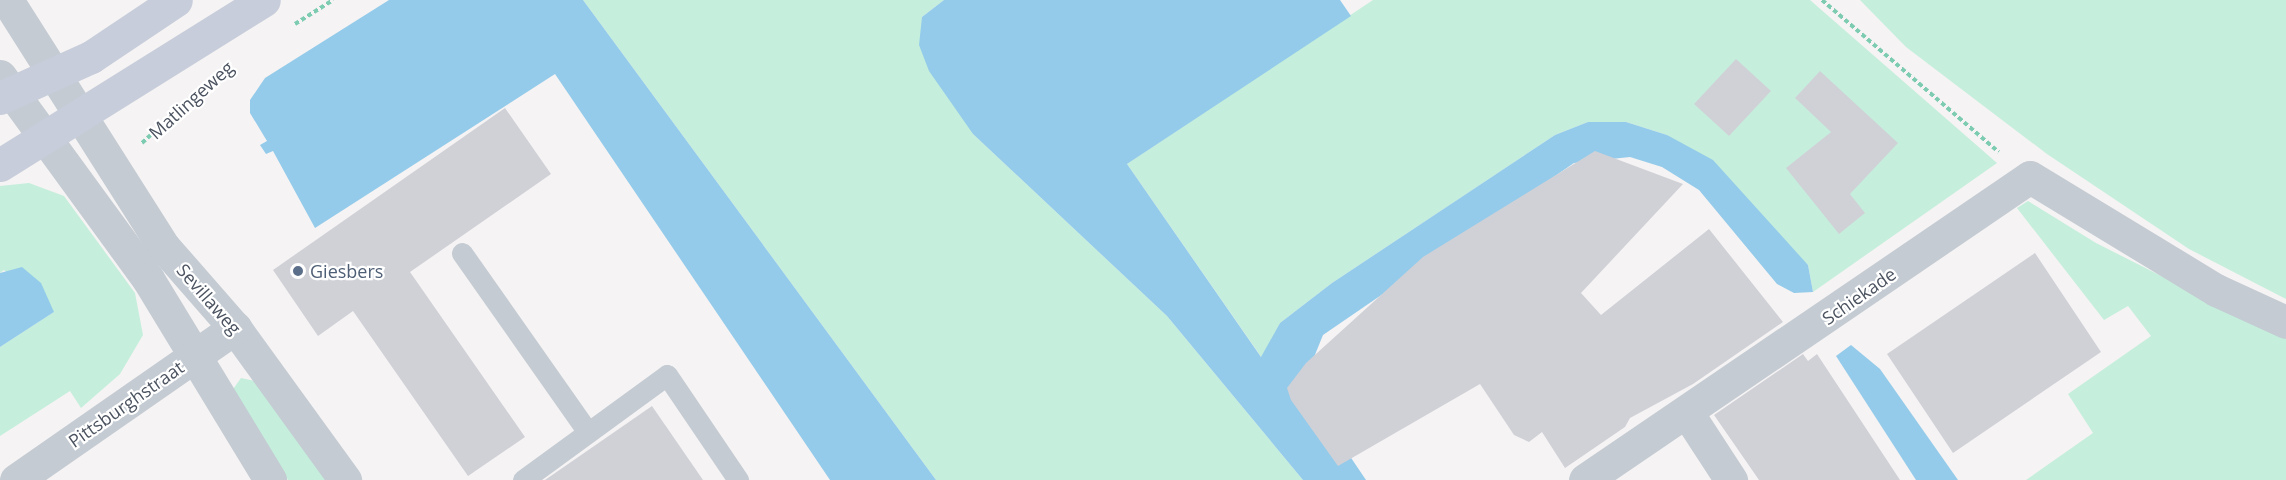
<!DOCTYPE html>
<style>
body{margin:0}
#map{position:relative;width:2286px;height:480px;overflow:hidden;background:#f5f3f3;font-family:"Open Sans",sans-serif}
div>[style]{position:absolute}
.green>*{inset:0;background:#c5efdc}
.water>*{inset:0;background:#94cbea}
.building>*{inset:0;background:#d0d1d7}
.path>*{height:4px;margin-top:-2px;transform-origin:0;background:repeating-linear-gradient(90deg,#7dccb2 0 4.5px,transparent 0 7.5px)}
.lane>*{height:21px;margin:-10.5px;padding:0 10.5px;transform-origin:10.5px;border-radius:10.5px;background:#c4cbd3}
.street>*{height:33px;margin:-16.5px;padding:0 16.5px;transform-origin:16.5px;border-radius:16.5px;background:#c4cbd3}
.secondary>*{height:33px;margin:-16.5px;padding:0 16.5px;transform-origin:16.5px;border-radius:16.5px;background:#c7cdda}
.dots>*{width:16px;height:16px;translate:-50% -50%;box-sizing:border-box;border:3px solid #fff;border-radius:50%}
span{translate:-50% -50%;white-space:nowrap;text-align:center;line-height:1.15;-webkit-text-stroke:4.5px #fff;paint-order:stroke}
.street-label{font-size:18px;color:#4b5360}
.service-label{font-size:18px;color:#4e5e75}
.left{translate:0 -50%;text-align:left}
</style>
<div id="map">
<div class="green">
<i style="clip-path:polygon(583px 0,944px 0,922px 17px,973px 134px,1167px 316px,1303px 480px,936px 480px)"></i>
<i style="clip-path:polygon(1373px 0,1810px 0,1997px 163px,1813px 292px,1808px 265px,1667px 135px,1626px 122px,1588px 122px,1555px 135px,1332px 283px,1280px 323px,1262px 358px,1127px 164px)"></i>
<i style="clip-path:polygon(1860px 0,2286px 0,2286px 299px,2189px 249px,2047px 154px,1906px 47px)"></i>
<i style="clip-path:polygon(29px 183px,64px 196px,135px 293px,143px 335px,120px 374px,81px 408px,70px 391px,0 436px,0 347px,54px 312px,4px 270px,0 273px,0 186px)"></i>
<i style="clip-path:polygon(2028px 201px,2096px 243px,2286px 339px,2286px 480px,2026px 480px,2093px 433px,2068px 394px,2151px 336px,2128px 306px,2104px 320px,2017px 208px)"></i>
<i style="clip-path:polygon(241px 378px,259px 382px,327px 480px,288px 480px,234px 402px,231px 392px)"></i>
</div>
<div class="water">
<i style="clip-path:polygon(389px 0,583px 0,936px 480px,830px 480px,555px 74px,315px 228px,273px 151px,266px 154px,260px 145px,267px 141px,250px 113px,250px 100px,265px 78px)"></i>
<i style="clip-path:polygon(944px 0,1340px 0,1351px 16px,1127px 164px,1261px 357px,1280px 323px,1332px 283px,1555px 135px,1588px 122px,1626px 122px,1667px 135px,1713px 160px,1808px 265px,1813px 292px,1794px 293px,1777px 284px,1699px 190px,1662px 167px,1630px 157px,1574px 163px,1323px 335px,1308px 372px,1339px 440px,1366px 480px,1303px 480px,1167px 316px,973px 134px,929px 71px,919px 45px,922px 17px)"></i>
<i style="clip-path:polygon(22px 267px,41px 283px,54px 312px,0 347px,0 273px)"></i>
<i style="clip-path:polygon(1851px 345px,1880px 369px,1958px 480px,1916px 480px,1836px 356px)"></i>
</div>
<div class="building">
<i style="clip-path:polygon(1736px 59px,1771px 91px,1729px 136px,1694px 104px)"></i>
<i style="clip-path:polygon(1820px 71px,1898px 143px,1850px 194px,1865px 213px,1839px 234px,1786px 168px,1831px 132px,1795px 98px)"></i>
<i style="clip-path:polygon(505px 108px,551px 174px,410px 272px,525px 437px,468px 476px,353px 311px,318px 336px,273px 270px)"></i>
<i style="clip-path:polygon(1595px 151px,1683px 184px,1581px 293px,1601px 315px,1709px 229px,1783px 322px,1693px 384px,1630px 418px,1625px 427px,1565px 468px,1542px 432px,1529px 442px,1514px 435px,1480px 384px,1338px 466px,1291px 400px,1287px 388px,1306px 363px,1423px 257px)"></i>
<i style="clip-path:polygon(2035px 253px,2101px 352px,1953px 453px,1887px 354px)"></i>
<i style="clip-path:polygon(1803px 354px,1808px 361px,1817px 354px,1900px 480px,1759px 480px,1714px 415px)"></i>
<i style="clip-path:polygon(652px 406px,703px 480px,545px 480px)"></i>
</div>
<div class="path">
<i style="left:1822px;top:0;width:233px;rotate:40.7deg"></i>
<i style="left:295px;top:24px;width:45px;rotate:-32.3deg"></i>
<i style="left:142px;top:143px;width:91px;rotate:-42.8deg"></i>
</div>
<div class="lane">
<i style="left:462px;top:253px;width:219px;rotate:54.9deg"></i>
<i style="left:523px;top:480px;width:178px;rotate:-36.1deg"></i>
<i style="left:667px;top:375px;width:127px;rotate:55.9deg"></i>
</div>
<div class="street">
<i style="left:7px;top:0;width:293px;rotate:57.6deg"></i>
<i style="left:164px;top:247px;width:108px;rotate:48.8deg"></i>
<i style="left:235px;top:328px;width:188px;rotate:54.1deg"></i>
<i style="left:0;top:76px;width:251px;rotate:53.9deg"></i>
<i style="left:148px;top:279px;width:235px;rotate:58.7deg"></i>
<i style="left:1688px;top:414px;width:79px;rotate:56.9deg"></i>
<i style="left:16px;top:480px;width:267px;rotate:-34.8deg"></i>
<i style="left:1585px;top:480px;width:538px;rotate:-34.25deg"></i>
<i style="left:2030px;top:177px;width:218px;rotate:31.3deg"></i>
<i style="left:2216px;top:290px;width:77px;rotate:24.6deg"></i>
</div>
<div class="secondary">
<i style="left:0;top:98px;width:100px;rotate:-24.3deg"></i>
<i style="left:91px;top:57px;width:102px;rotate:-33.8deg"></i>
<i style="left:0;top:165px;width:311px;rotate:-32deg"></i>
</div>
<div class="dots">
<i style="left:298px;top:271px;background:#5c6f8a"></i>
</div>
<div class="street-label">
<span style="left:191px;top:100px;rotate:-42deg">Matlingeweg</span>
<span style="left:1859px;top:296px;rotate:-35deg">Schiekade</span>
<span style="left:209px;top:299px;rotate:49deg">Sevillaweg</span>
<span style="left:126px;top:404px;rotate:-35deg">Pittsburghstraat</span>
</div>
<div class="service-label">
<span class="left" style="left:310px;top:271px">Giesbers</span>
</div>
</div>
